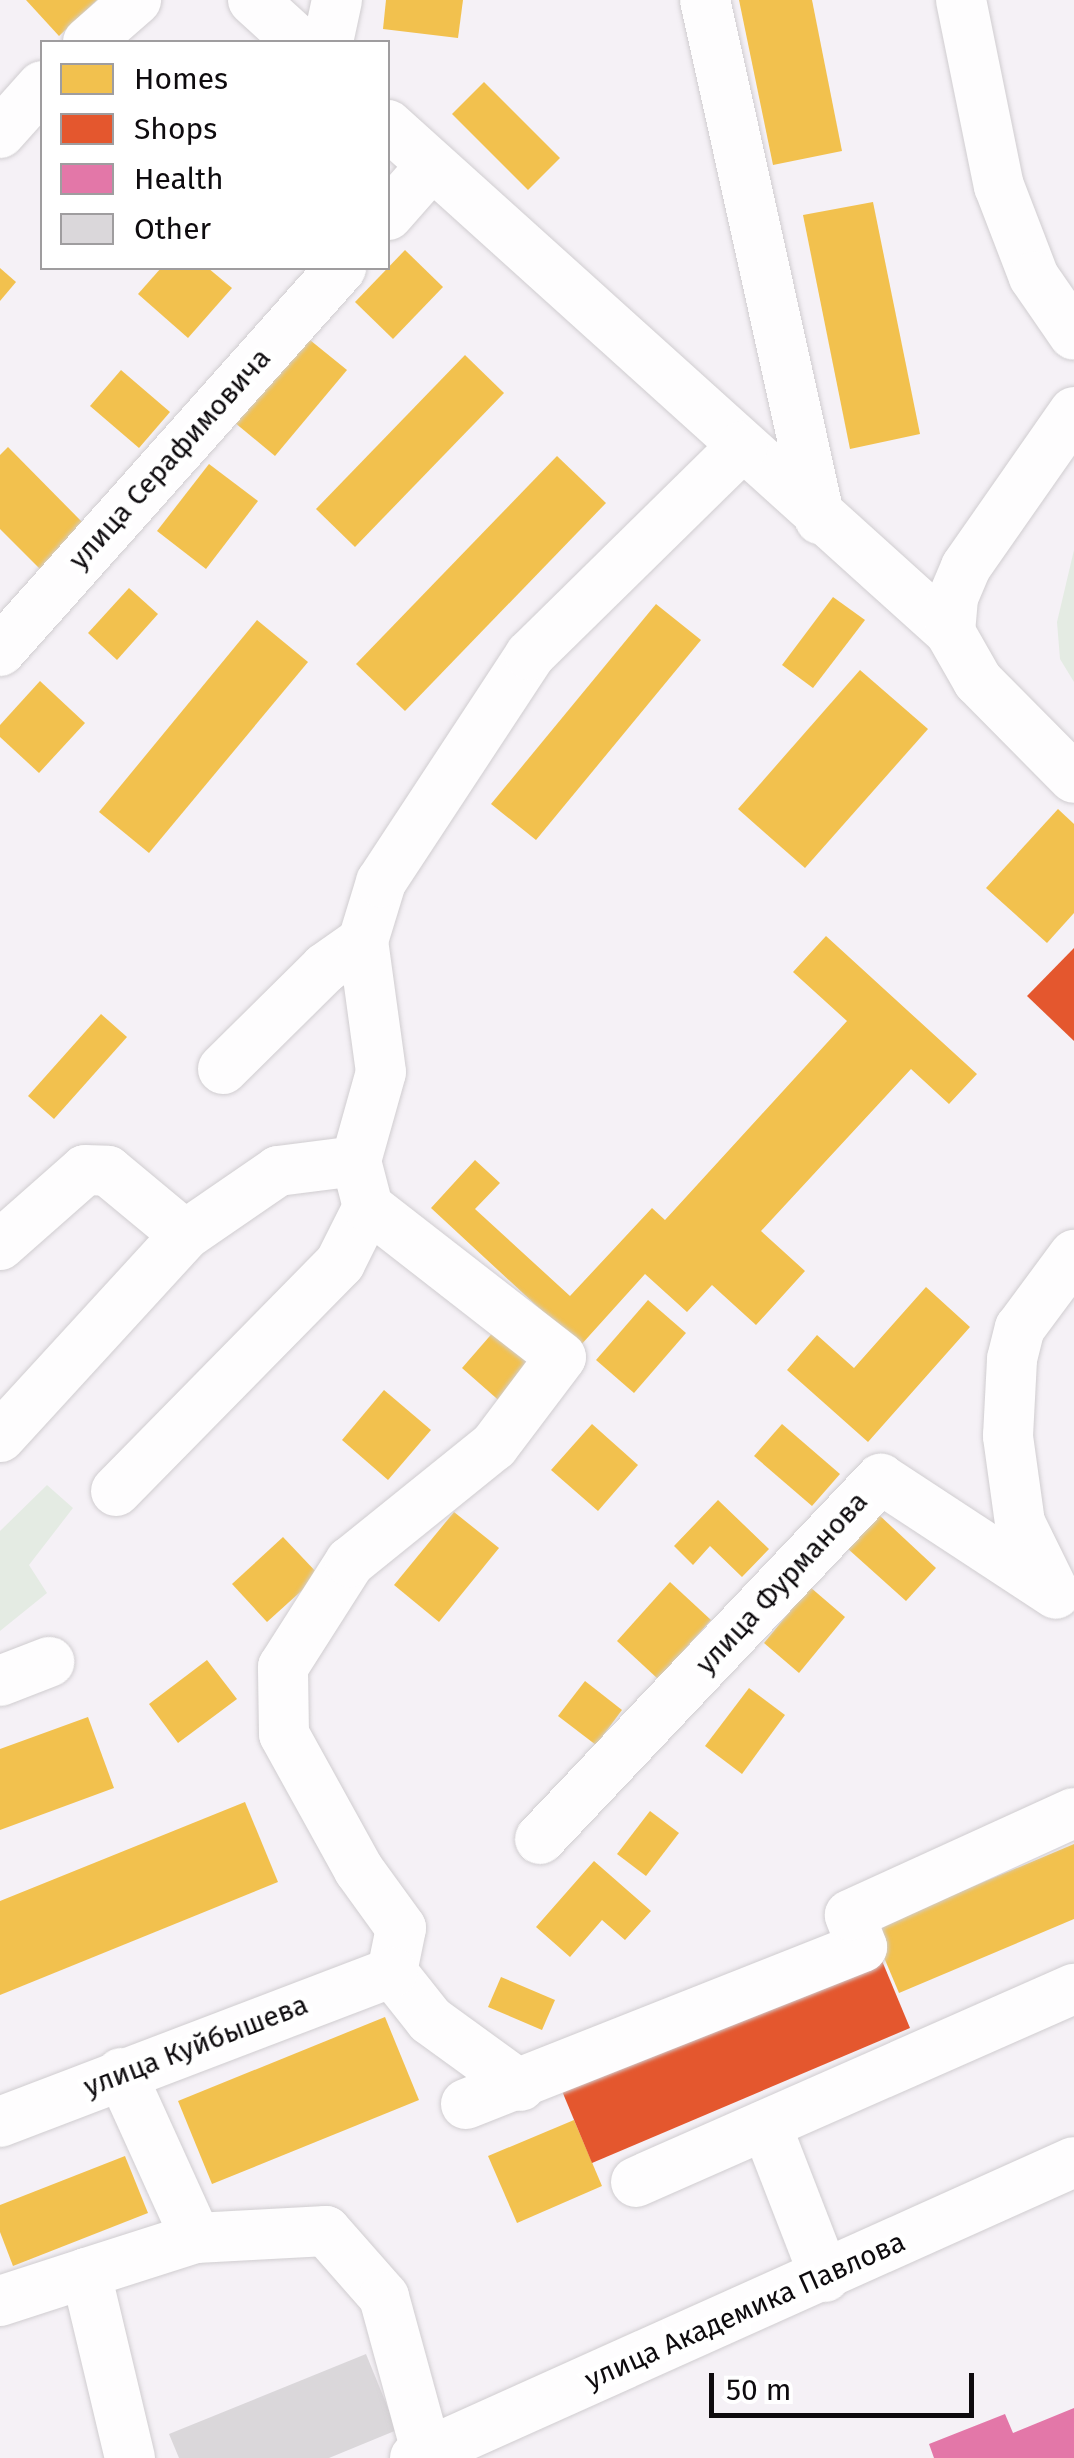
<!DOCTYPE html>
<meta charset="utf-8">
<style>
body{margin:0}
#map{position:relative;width:1074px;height:2458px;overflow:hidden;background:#f5f1f6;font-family:"Fira Sans",sans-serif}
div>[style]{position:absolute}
.green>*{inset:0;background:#e4ebe3}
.homes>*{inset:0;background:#f2c14e}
.shops>*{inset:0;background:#e4572e}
.health>*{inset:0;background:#e377a8}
.building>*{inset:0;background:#dad7da}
.roads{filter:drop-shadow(0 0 2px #d0cdd0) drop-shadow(0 0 2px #d0cdd0)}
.minor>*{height:50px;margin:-25px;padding:0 25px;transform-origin:25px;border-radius:25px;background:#fefdfe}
span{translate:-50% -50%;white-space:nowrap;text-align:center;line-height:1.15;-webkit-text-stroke:10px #fff;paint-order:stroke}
.street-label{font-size:28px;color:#0e0b0e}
.legend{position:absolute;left:40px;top:40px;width:350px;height:230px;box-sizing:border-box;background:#fff;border:2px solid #9f9d9f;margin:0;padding:12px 18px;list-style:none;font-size:30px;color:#0e0b0e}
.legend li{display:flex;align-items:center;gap:20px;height:50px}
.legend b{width:50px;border:2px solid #9f9d9f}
.scale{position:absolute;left:709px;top:2373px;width:265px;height:45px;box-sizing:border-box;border:5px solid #0e0b0e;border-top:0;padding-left:12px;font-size:30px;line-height:35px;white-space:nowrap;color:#0e0b0e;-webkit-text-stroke:8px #fff;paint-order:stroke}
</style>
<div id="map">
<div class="green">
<i style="clip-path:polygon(1074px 550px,1074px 682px,1060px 659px,1057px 622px)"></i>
<i style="clip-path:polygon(47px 1485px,73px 1508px,29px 1565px,47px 1593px,0 1631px,0 1531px)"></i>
</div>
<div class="homes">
<i style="clip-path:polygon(26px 0,97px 0,59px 36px)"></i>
<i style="clip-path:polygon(386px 0,463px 0,458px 38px,383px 29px)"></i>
<i style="clip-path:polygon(739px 0,812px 0,842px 151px,773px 165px)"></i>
<i style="clip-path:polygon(484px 82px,560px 158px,528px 190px,452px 114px)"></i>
<i style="clip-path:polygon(873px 202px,920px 434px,850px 449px,803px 215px)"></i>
<i style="clip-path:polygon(405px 250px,443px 287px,393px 339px,355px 302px)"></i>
<i style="clip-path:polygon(0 268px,16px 282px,0 301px)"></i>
<i style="clip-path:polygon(161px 268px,208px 268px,232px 288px,188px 338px,138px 294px)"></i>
<i style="clip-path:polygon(305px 336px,347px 370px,275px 456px,234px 422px)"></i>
<i style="clip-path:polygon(465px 355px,504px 393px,355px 547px,316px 509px)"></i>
<i style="clip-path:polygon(121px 370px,170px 412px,139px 448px,90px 406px)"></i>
<i style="clip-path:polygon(8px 447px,87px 527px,42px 571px,0 529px,0 455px)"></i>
<i style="clip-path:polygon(557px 456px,606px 503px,405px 711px,356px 664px)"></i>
<i style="clip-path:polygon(209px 464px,258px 501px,206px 569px,157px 531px)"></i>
<i style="clip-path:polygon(129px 588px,158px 614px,117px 660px,88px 633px)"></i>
<i style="clip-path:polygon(833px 597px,865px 620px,813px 688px,782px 665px)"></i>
<i style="clip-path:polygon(656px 604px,701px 640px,536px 840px,491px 804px)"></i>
<i style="clip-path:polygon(257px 620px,308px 662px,149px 853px,99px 812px)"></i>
<i style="clip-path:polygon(860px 670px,928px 729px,805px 868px,738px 809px)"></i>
<i style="clip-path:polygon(40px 681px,85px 723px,39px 773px,0 737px,0 725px)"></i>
<i style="clip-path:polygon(1058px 809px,1074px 824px,1074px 913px,1047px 943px,986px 888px)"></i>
<i style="clip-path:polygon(826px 936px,977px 1074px,949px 1104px,911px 1069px,761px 1231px,805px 1271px,756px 1325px,712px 1285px,687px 1312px,645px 1274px,580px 1346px,431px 1208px,475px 1160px,500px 1183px,475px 1209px,570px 1296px,652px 1208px,665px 1220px,847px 1021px,793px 972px)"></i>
<i style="clip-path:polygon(101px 1014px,127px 1037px,54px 1119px,28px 1096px)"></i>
<i style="clip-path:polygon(926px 1287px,970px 1327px,868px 1442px,787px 1370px,817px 1335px,854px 1368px)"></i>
<i style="clip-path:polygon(648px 1300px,686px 1333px,634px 1393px,596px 1360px)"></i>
<i style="clip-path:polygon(502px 1322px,545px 1359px,504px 1405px,462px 1368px)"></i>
<i style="clip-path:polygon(384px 1390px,431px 1430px,388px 1480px,342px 1440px)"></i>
<i style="clip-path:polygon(592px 1424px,638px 1465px,598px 1511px,551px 1470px)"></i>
<i style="clip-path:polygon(782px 1424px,840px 1474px,812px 1506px,754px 1456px)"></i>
<i style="clip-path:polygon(718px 1500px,769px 1549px,742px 1577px,710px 1546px,693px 1565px,674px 1546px)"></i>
<i style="clip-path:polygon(454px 1512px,499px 1548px,439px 1622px,394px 1585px)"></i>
<i style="clip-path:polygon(878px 1514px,936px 1568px,906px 1601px,847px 1548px)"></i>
<i style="clip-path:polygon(283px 1537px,319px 1575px,267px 1622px,232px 1584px)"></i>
<i style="clip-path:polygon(670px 1582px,711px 1620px,658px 1679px,617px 1641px)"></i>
<i style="clip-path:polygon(810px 1587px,845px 1617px,799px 1673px,764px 1643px)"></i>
<i style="clip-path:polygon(207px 1660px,237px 1699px,178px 1743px,149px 1704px)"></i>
<i style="clip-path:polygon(585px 1681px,622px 1710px,596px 1745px,558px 1716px)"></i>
<i style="clip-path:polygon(749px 1688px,785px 1715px,742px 1774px,705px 1746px)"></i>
<i style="clip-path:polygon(88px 1717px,114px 1788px,0 1830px,0 1749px)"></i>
<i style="clip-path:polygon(245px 1802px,278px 1882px,0 1995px,0 1901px)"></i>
<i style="clip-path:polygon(650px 1811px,679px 1833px,646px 1876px,617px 1854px)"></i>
<i style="clip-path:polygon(1074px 1844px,1074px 1919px,899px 1993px,872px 1929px)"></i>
<i style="clip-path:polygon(594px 1861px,651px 1911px,625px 1940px,602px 1920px,570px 1957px,536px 1927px)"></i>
<i style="clip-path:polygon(501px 1977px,555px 2000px,542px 2030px,488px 2007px)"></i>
<i style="clip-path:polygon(385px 2017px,419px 2100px,212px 2184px,178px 2101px)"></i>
<i style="clip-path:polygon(574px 2120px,602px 2186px,517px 2223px,488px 2156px)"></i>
<i style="clip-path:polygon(125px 2156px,148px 2213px,13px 2266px,0 2232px,0 2205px)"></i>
</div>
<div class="shops">
<i style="clip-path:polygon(1074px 948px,1074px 1041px,1027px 996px)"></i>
<i style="clip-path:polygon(880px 1956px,910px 2028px,592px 2163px,562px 2091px)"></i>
</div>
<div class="health">
<i style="clip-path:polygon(1074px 2408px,1074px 2458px,934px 2458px,929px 2444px,1005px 2414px,1013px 2433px)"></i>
</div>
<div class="building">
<i style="clip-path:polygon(366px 2354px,397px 2430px,329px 2458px,179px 2458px,169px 2434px)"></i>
</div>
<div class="roads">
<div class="minor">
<i style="left:253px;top:0;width:62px;rotate:42.4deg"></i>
<i style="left:705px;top:0;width:532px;rotate:77.51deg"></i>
<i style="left:961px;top:0;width:190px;rotate:78.5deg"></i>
<i style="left:999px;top:186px;width:97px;rotate:69deg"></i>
<i style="left:1034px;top:277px;width:70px;rotate:55.4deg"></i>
<i style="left:88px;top:42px;width:64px;rotate:-41.2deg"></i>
<i style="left:328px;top:42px;width:43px;rotate:-77.9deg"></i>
<i style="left:388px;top:125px;width:757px;rotate:42.05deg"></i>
<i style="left:0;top:133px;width:63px;rotate:-48.2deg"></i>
<i style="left:388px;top:215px;width:65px;rotate:-48.7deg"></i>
<i style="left:1074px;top:412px;width:189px;rotate:124.9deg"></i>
<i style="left:966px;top:567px;width:34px;rotate:113deg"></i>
<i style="left:953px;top:598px;width:34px;rotate:95deg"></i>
<i style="left:950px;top:632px;width:56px;rotate:60.3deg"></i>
<i style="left:978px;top:681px;width:136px;rotate:45.3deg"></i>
<i style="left:0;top:651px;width:513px;rotate:-48.32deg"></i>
<i style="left:223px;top:1069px;width:144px;rotate:-44.7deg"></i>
<i style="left:325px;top:968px;width:47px;rotate:-35.4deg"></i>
<i style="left:0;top:1245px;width:113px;rotate:-41.4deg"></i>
<i style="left:85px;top:1170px;width:23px;rotate:2deg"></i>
<i style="left:108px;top:1171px;width:100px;rotate:39.7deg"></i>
<i style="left:0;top:1437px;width:274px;rotate:-47.5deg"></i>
<i style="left:185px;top:1235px;width:113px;rotate:-34.5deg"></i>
<i style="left:278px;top:1171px;width:79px;rotate:-7.3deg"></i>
<i style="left:116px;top:1491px;width:320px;rotate:-45.5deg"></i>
<i style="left:340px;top:1263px;width:63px;rotate:-63.4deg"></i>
<i style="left:1054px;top:1592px;width:77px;rotate:-116.2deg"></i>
<i style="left:1020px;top:1523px;width:88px;rotate:-97.9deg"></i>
<i style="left:1008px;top:1436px;width:77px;rotate:-87deg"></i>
<i style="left:1012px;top:1359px;width:32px;rotate:-76deg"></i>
<i style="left:1020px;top:1328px;width:91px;rotate:-53.5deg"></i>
<i style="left:0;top:1681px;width:53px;rotate:-21.2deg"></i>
<i style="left:540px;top:1839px;width:496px;rotate:-46.6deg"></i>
<i style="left:881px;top:1479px;width:209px;rotate:33.3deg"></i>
<i style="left:392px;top:1972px;width:45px;rotate:-78.4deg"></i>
<i style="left:401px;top:1928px;width:72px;rotate:-125.9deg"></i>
<i style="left:359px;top:1870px;width:155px;rotate:-118.9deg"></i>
<i style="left:284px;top:1734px;width:67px;rotate:-90.9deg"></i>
<i style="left:283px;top:1667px;width:125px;rotate:-57.5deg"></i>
<i style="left:350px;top:1562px;width:185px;rotate:-38.9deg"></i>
<i style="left:494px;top:1446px;width:111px;rotate:-53deg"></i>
<i style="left:561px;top:1357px;width:244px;rotate:-142.1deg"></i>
<i style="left:368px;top:1207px;width:48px;rotate:-104.6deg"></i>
<i style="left:356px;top:1161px;width:92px;rotate:-74.3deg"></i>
<i style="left:381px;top:1072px;width:132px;rotate:-97.8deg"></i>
<i style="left:363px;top:941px;width:62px;rotate:-73deg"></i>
<i style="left:381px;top:882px;width:272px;rotate:-56.7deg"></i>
<i style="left:530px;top:655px;width:298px;rotate:-44.5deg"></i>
<i style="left:392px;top:1972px;width:61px;rotate:51.6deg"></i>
<i style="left:430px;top:2020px;width:112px;rotate:36deg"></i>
<i style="left:121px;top:2073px;width:181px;rotate:65.6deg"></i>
<i style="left:196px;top:2238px;width:130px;rotate:-3.1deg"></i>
<i style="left:326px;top:2231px;width:88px;rotate:48.7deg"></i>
<i style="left:384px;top:2297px;width:163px;rotate:74.7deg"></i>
<i style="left:466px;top:2104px;width:426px;rotate:-21.6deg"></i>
<i style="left:862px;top:1947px;width:34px;rotate:-111deg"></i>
<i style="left:850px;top:1915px;width:246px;rotate:-24.5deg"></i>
<i style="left:0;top:2122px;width:420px;rotate:-20.9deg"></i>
<i style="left:766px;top:2125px;width:163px;rotate:68.8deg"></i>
<i style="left:636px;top:2182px;width:479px;rotate:-23.8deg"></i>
<i style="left:0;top:2301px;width:90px;rotate:-18deg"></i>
<i style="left:130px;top:2458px;width:190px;rotate:-103.4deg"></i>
<i style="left:86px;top:2273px;width:115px;rotate:-17.7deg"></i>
<i style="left:415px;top:2458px;width:722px;rotate:-24.19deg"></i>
</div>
</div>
<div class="street-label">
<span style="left:170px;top:459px;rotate:-48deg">улица Серафимовича</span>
<span style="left:782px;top:1583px;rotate:-47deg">улица Фурманова</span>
<span style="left:196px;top:2046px;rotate:-21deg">улица Куйбышева</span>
<span style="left:745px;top:2311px;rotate:-24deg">улица Академика Павлова</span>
</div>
<ul class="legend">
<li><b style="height:28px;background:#f2c14e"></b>Homes</li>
<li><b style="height:28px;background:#e4572e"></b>Shops</li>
<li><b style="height:28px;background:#e377a8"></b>Health</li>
<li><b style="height:28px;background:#dad7da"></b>Other</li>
</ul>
<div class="scale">50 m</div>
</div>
